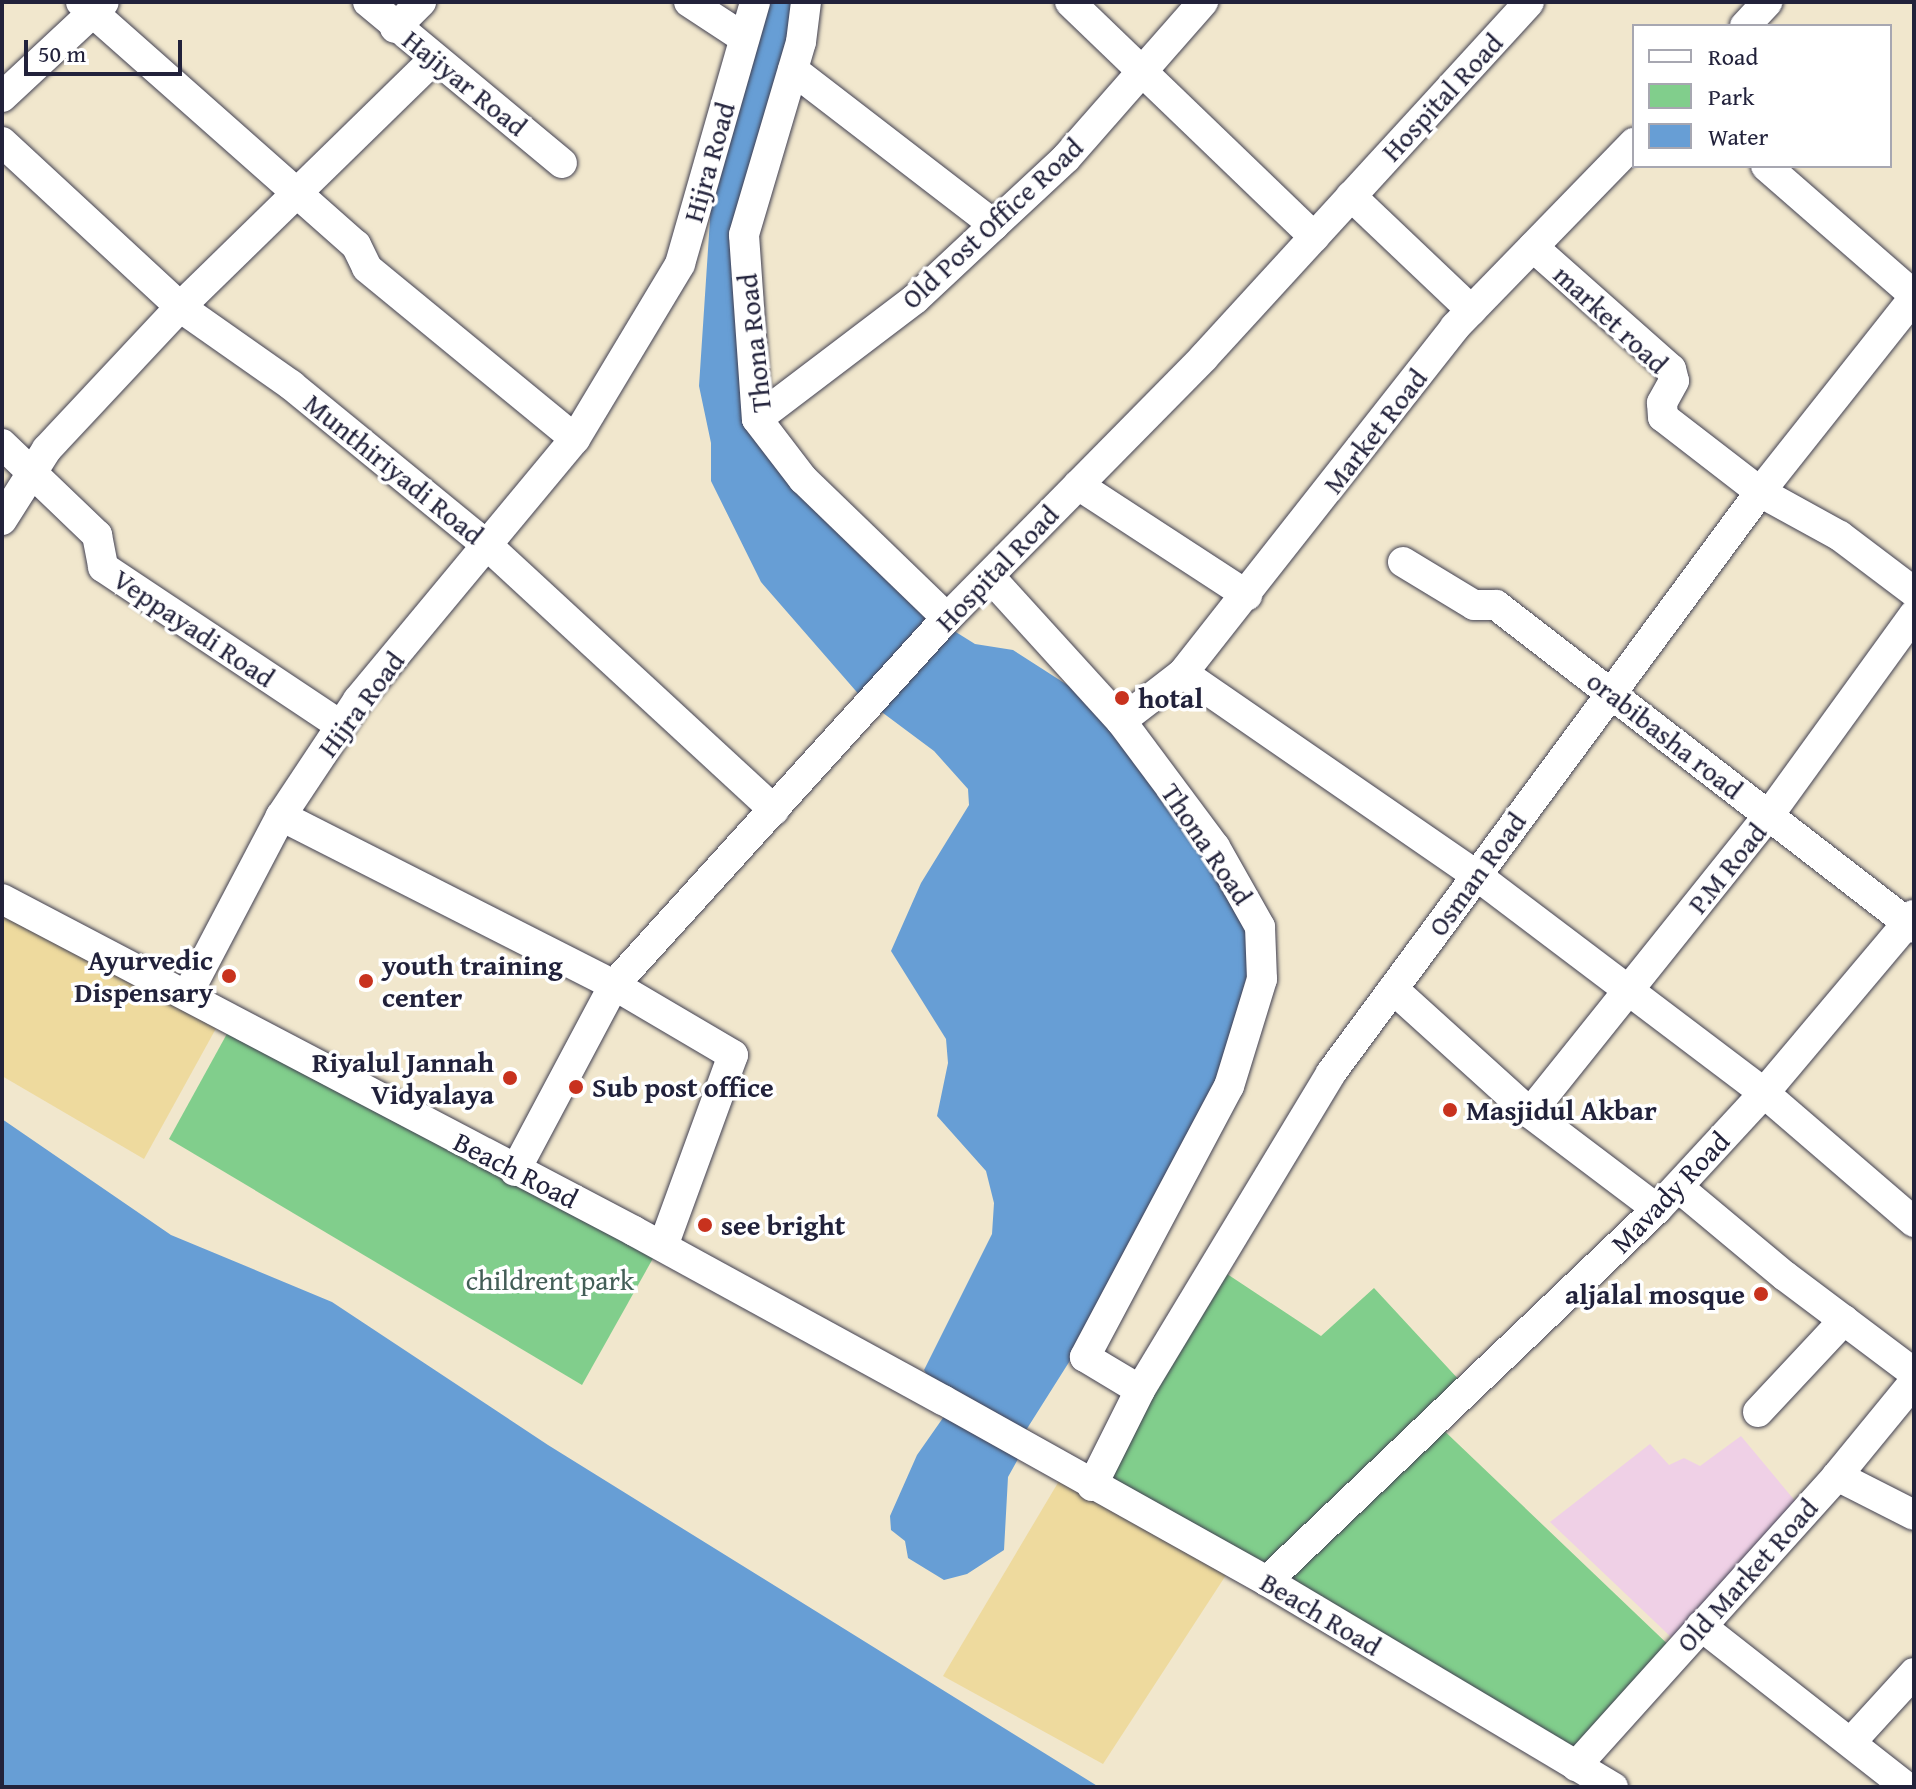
<!DOCTYPE html>
<style>
body{margin:0}
#map{position:relative;width:1916px;height:1789px;overflow:hidden;background:#f1e7cd;font-family:"Gentium Book Plus",serif}
div>[style]{position:absolute}
.built>*{inset:0;background:#efd0e6}
.green>*{inset:0;background:#81ce8c}
.sand>*{inset:0;background:#eeda9e}
.water>*{inset:0;background:#679ed5}
.roads{filter:drop-shadow(0 0 2px #414051) drop-shadow(0 0 2px #414051)}
.minor>*{height:30px;margin:-15px;padding:0 15px;transform-origin:15px;border-radius:15px;background:#fff}
.dots>*{width:22px;height:22px;translate:-50% -50%;box-sizing:border-box;border:4px solid #fff;border-radius:50%}
span{translate:-50% -50%;white-space:nowrap;text-align:center;line-height:1.15;-webkit-text-stroke:7px #fff;paint-order:stroke}
.street-label{font-size:28px;color:#22223b}
.poi-label{font-size:28px;color:#22223b;font-weight:700}
.left{translate:0 -50%;text-align:left}
.right{translate:-100% -50%;text-align:right}
.park-label{font-size:28px;color:#435e57}
.frame{position:absolute;inset:0;border:4px solid #22223b;pointer-events:none}
.legend{position:absolute;left:1632px;top:24px;width:260px;height:144px;box-sizing:border-box;background:#fff;border:2px solid #a7a7b1;margin:0;padding:10px 14px;list-style:none;font-size:24px;color:#22223b}
.legend li{display:flex;align-items:center;gap:16px;height:40px}
.legend b{width:40px;border:2px solid #a7a7b1}
.scale{position:absolute;left:24px;top:40px;width:158px;height:36px;box-sizing:border-box;border:4px solid #22223b;border-top:0;padding-left:10px;font-size:24px;line-height:28px;white-space:nowrap;color:#22223b;-webkit-text-stroke:6px #fff;paint-order:stroke}
</style>
<div id="map">
<div class="built">
<i style="clip-path:polygon(1741px 1436px,1796px 1502px,1672px 1638px,1550px 1522px,1650px 1444px,1669px 1465px,1684px 1458px,1700px 1466px)"></i>
</div>
<div class="green">
<i style="clip-path:polygon(234px 1021px,656px 1253px,582px 1385px,169px 1139px)"></i>
<i style="clip-path:polygon(1215px 1266px,1321px 1336px,1374px 1288px,1461px 1382px,1435px 1422px,1677px 1653px,1580px 1761px,1092px 1486px)"></i>
</div>
<div class="sand">
<i style="clip-path:polygon(2px 910px,219px 1023px,144px 1159px,2px 1076px)"></i>
<i style="clip-path:polygon(1059px 1481px,1228px 1572px,1103px 1764px,943px 1676px)"></i>
</div>
<div class="water">
<i style="clip-path:polygon(769px 2px,801px 2px,744px 208px,757px 419px,933px 617px,862px 698px,761px 582px,711px 481px,711px 443px,699px 386px,711px 204px)"></i>
<i style="clip-path:polygon(951px 629px,975px 644px,1013px 650px,1083px 695px,1260px 927px,1217px 1086px,1071px 1359px,1023px 1435px,943px 1400px,924px 1370px,992px 1234px,994px 1203px,986px 1171px,937px 1116px,948px 1063px,946px 1039px,891px 951px,921px 883px,969px 805px,968px 789px,934px 751px,879px 710px)"></i>
<i style="clip-path:polygon(2px 1119px,171px 1235px,332px 1302px,548px 1445px,1099px 1787px,2px 1787px)"></i>
<i style="clip-path:polygon(945px 1415px,1024px 1448px,1008px 1477px,1004px 1550px,967px 1574px,944px 1580px,908px 1558px,905px 1541px,891px 1530px,890px 1516px,917px 1455px)"></i>
</div>
<div class="roads">
<div class="minor">
<i style="left:81px;top:2px;width:367px;rotate:41.5deg"></i>
<i style="left:356px;top:245px;width:25px;rotate:64deg"></i>
<i style="left:367px;top:268px;width:269px;rotate:39.4deg"></i>
<i style="left:368px;top:2px;width:252px;rotate:39.7deg"></i>
<i style="left:689px;top:2px;width:66px;rotate:33.2deg"></i>
<i style="left:806px;top:2px;width:40px;rotate:97.1deg"></i>
<i style="left:801px;top:42px;width:201px;rotate:106.5deg"></i>
<i style="left:744px;top:235px;width:184px;rotate:86deg"></i>
<i style="left:757px;top:419px;width:76px;rotate:52.5deg"></i>
<i style="left:803px;top:479px;width:200px;rotate:44deg"></i>
<i style="left:1070px;top:2px;width:339px;rotate:43.9deg"></i>
<i style="left:1745px;top:26px;width:33px;rotate:-47deg"></i>
<i style="left:395px;top:28px;width:37px;rotate:-45deg"></i>
<i style="left:793px;top:70px;width:254px;rotate:37.6deg"></i>
<i style="left:2px;top:97px;width:139px;rotate:-43deg"></i>
<i style="left:2px;top:142px;width:243px;rotate:42.8deg"></i>
<i style="left:180px;top:307px;width:136px;rotate:35.1deg"></i>
<i style="left:291px;top:385px;width:256px;rotate:39.3deg"></i>
<i style="left:489px;top:547px;width:388px;rotate:42.7deg"></i>
<i style="left:1766px;top:166px;width:196px;rotate:41.1deg"></i>
<i style="left:1351px;top:196px;width:166px;rotate:43.5deg"></i>
<i style="left:1533px;top:247px;width:184px;rotate:41.5deg"></i>
<i style="left:1671px;top:369px;width:12px;rotate:76deg"></i>
<i style="left:1674px;top:381px;width:25px;rotate:119deg"></i>
<i style="left:1662px;top:403px;width:14px;rotate:86deg"></i>
<i style="left:1663px;top:417px;width:123px;rotate:37.7deg"></i>
<i style="left:1760px;top:492px;width:91px;rotate:28.8deg"></i>
<i style="left:1840px;top:536px;width:93px;rotate:37.1deg"></i>
<i style="left:757px;top:419px;width:198px;rotate:-37.2deg"></i>
<i style="left:915px;top:299px;width:108px;rotate:-43.1deg"></i>
<i style="left:994px;top:225px;width:98px;rotate:-42.9deg"></i>
<i style="left:1066px;top:158px;width:208px;rotate:-48.7deg"></i>
<i style="left:2px;top:444px;width:132px;rotate:43.8deg"></i>
<i style="left:97px;top:535px;width:33px;rotate:79deg"></i>
<i style="left:103px;top:567px;width:286px;rotate:33.7deg"></i>
<i style="left:1078px;top:485px;width:202px;rotate:33.1deg"></i>
<i style="left:2px;top:520px;width:84px;rotate:-57.6deg"></i>
<i style="left:47px;top:449px;width:195px;rotate:-46.9deg"></i>
<i style="left:180px;top:307px;width:355px;rotate:-44.3deg"></i>
<i style="left:1403px;top:562px;width:83px;rotate:31.2deg"></i>
<i style="left:1474px;top:605px;width:22px"></i>
<i style="left:1496px;top:605px;width:528px;rotate:37.69deg"></i>
<i style="left:989px;top:576px;width:196px;rotate:47.7deg"></i>
<i style="left:1121px;top:721px;width:157px;rotate:53.3deg"></i>
<i style="left:1215px;top:847px;width:92px;rotate:60.6deg"></i>
<i style="left:1260px;top:927px;width:52px;rotate:87.8deg"></i>
<i style="left:1262px;top:979px;width:112px;rotate:107.1deg"></i>
<i style="left:1229px;top:1086px;width:307px;rotate:118deg"></i>
<i style="left:1085px;top:1357px;width:64px;rotate:31deg"></i>
<i style="left:1183px;top:673px;width:356px;rotate:34.6deg"></i>
<i style="left:1476px;top:875px;width:361px;rotate:37.1deg"></i>
<i style="left:1764px;top:1093px;width:198px;rotate:40.7deg"></i>
<i style="left:1121px;top:721px;width:78px;rotate:-37.7deg"></i>
<i style="left:1183px;top:673px;width:440px;rotate:-51.8deg"></i>
<i style="left:1455px;top:327px;width:257px;rotate:-45.8deg"></i>
<i style="left:281px;top:816px;width:373px;rotate:26.9deg"></i>
<i style="left:614px;top:985px;width:138px;rotate:30.5deg"></i>
<i style="left:733px;top:1055px;width:203px;rotate:110.1deg"></i>
<i style="left:2px;top:899px;width:714px;rotate:27.71deg"></i>
<i style="left:634px;top:1231px;width:352px;rotate:28.7deg"></i>
<i style="left:943px;top:1400px;width:371px;rotate:29.2deg"></i>
<i style="left:1267px;top:1581px;width:403px;rotate:30.8deg"></i>
<i style="left:1393px;top:989px;width:185px;rotate:42.1deg"></i>
<i style="left:1530px;top:1113px;width:159px;rotate:37.1deg"></i>
<i style="left:187px;top:995px;width:202px;rotate:-62.3deg"></i>
<i style="left:281px;top:816px;width:139px;rotate:-56.4deg"></i>
<i style="left:358px;top:700px;width:339px;rotate:-50.3deg"></i>
<i style="left:575px;top:439px;width:204px;rotate:-59deg"></i>
<i style="left:680px;top:264px;width:273px;rotate:-74deg"></i>
<i style="left:1530px;top:1113px;width:382px;rotate:-51.3deg"></i>
<i style="left:1769px;top:815px;width:247px;rotate:-54.1deg"></i>
<i style="left:515px;top:1171px;width:211px;rotate:-62deg"></i>
<i style="left:614px;top:985px;width:496px;rotate:-47.8deg"></i>
<i style="left:947px;top:618px;width:366px;rotate:-45.4deg"></i>
<i style="left:1204px;top:357px;width:481px;rotate:-47.5deg"></i>
<i style="left:1678px;top:1187px;width:139px;rotate:39.8deg"></i>
<i style="left:1785px;top:1276px;width:161px;rotate:36.9deg"></i>
<i style="left:1758px;top:1412px;width:126px;rotate:-46.9deg"></i>
<i style="left:1837px;top:1476px;width:86px;rotate:26.9deg"></i>
<i style="left:1092px;top:1486px;width:107px;rotate:-63.4deg"></i>
<i style="left:1140px;top:1390px;width:370px;rotate:-58.9deg"></i>
<i style="left:1331px;top:1073px;width:722px;rotate:-53.56deg"></i>
<i style="left:1760px;top:492px;width:248px;rotate:-51.6deg"></i>
<i style="left:1267px;top:1581px;width:539px;rotate:-43.65deg"></i>
<i style="left:1657px;top:1209px;width:158px;rotate:-47.3deg"></i>
<i style="left:1764px;top:1093px;width:233px;rotate:-49.9deg"></i>
<i style="left:1701px;top:1626px;width:261px;rotate:38.1deg"></i>
<i style="left:1852px;top:1741px;width:92px;rotate:-47.6deg"></i>
<i style="left:1576px;top:1766px;width:390px;rotate:-48deg"></i>
<i style="left:1837px;top:1476px;width:122px;rotate:-50.7deg"></i>
</div>
</div>
<div class="dots">
<i style="left:1122px;top:698px;background:#c8321e"></i>
<i style="left:229px;top:976px;background:#c8321e"></i>
<i style="left:366px;top:981px;background:#c8321e"></i>
<i style="left:510px;top:1078px;background:#c8321e"></i>
<i style="left:576px;top:1087px;background:#c8321e"></i>
<i style="left:1450px;top:1110px;background:#c8321e"></i>
<i style="left:705px;top:1225px;background:#c8321e"></i>
<i style="left:1761px;top:1294px;background:#c8321e"></i>
</div>
<div class="street-label">
<span style="left:465px;top:83px;rotate:39deg">Hajiyar Road</span>
<span style="left:1442px;top:97px;rotate:-47deg">Hospital Road</span>
<span style="left:709px;top:162px;rotate:-74deg">Hijra Road</span>
<span style="left:992px;top:223px;rotate:-43deg">Old Post Office Road</span>
<span style="left:1611px;top:319px;rotate:43deg">market road</span>
<span style="left:754px;top:343px;rotate:-96deg">Thona Road</span>
<span style="left:1375px;top:431px;rotate:-52deg">Market Road</span>
<span style="left:394px;top:469px;rotate:39deg">Munthiriyadi Road</span>
<span style="left:997px;top:568px;rotate:-46deg">Hospital Road</span>
<span style="left:194px;top:628px;rotate:34deg">Veppayadi Road</span>
<span style="left:361px;top:704px;rotate:-53deg">Hijra Road</span>
<span style="left:1665px;top:735px;rotate:38deg">orabibasha road</span>
<span style="left:1207px;top:844px;rotate:56deg">Thona Road</span>
<span style="left:1727px;top:868px;rotate:-51deg">P.M Road</span>
<span style="left:1477px;top:874px;rotate:-54deg">Osman Road</span>
<span style="left:516px;top:1170px;rotate:27deg">Beach Road</span>
<span style="left:1670px;top:1192px;rotate:-46deg">Mavady Road</span>
<span style="left:1747px;top:1575px;rotate:-48deg">Old Market Road</span>
<span style="left:1321px;top:1614px;rotate:31deg">Beach Road</span>
</div>
<div class="poi-label">
<span class="left" style="left:1138px;top:698px">hotal</span>
<span class="right" style="left:213px;top:976px">Ayurvedic<br>Dispensary</span>
<span class="left" style="left:382px;top:981px">youth training<br>center</span>
<span class="right" style="left:494px;top:1078px">Riyalul Jannah<br>Vidyalaya</span>
<span class="left" style="left:592px;top:1087px">Sub post office</span>
<span class="left" style="left:1466px;top:1110px">Masjidul Akbar</span>
<span class="left" style="left:721px;top:1225px">see bright</span>
<span class="right" style="left:1745px;top:1294px">aljalal mosque</span>
</div>
<div class="park-label">
<span style="left:550px;top:1280px">childrent park</span>
</div>
<div class="frame"></div>
<ul class="legend">
<li><b style="height:10px;background:#fff"></b>Road</li>
<li><b style="height:22px;background:#81ce8c"></b>Park</li>
<li><b style="height:22px;background:#679ed5"></b>Water</li>
</ul>
<div class="scale">50 m</div>
</div>
